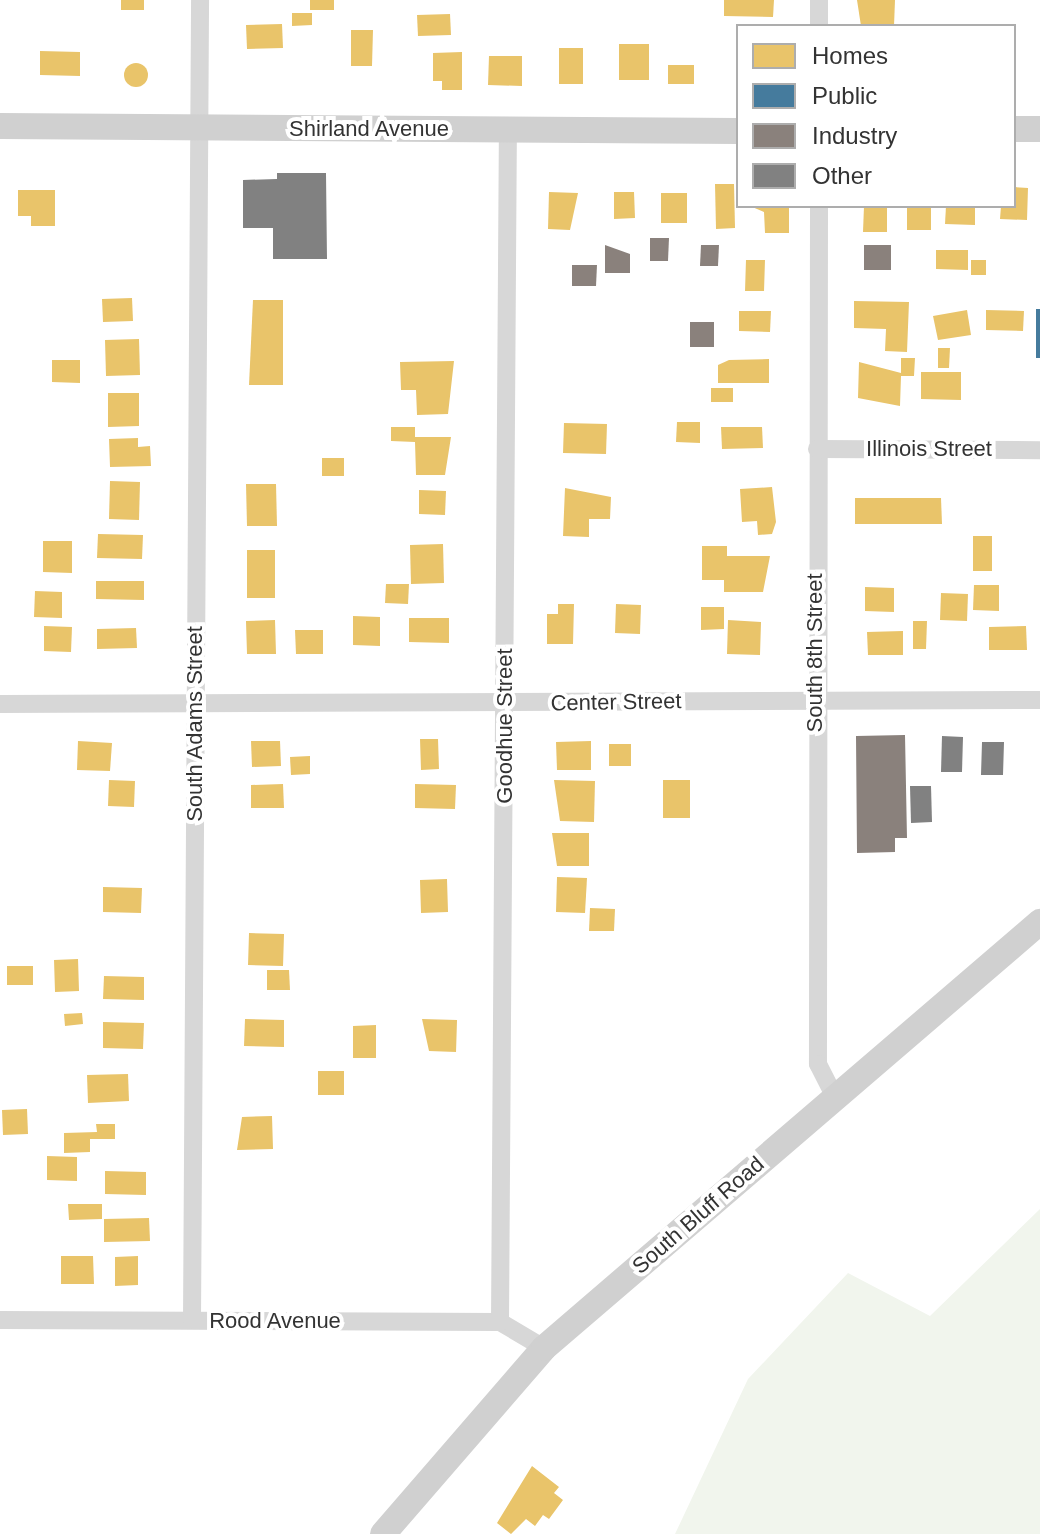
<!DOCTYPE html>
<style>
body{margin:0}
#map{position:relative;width:1040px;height:1534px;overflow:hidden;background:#fff;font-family:Helvetica,sans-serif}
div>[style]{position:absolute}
.green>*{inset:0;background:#f1f5ed}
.homes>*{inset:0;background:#e9c46a}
.round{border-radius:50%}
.public>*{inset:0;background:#457b9d}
.industry>*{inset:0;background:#8a817c}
.building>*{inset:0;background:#818181}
.street>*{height:18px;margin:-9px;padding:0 9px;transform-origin:9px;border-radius:9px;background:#d7d7d7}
.secondary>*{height:26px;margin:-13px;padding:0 13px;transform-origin:13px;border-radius:13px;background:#d0d0d0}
span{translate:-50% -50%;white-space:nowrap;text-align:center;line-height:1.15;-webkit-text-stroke:8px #fff;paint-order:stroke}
.street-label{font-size:22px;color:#333}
.legend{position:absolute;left:736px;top:24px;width:280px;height:184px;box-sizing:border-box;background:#fff;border:2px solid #adadad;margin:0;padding:10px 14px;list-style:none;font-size:24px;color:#333}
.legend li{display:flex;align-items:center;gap:16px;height:40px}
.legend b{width:40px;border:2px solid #adadad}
</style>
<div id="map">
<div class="green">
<i style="clip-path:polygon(1040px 1209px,1040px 1534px,675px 1534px,748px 1379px,848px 1273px,930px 1316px)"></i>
</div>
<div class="homes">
<i style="clip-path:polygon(121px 0,144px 0,144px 10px,121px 10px)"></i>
<i style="clip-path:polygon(310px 0,334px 0,334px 10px,310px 10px)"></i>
<i style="clip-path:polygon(724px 0,774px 0,773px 17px,724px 16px)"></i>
<i style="clip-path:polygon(857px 0,895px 0,894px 26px,861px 26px)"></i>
<i style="clip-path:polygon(292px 13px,312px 13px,312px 25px,292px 26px)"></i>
<i style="clip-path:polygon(450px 14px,451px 35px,418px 36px,417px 15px)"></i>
<i style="clip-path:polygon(282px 24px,283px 48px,247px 49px,246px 25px)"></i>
<i style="clip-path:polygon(351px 30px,373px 30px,372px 66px,351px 66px)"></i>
<i style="clip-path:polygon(619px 44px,649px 44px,649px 80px,619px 80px)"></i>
<i style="clip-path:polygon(559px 48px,583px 48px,583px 84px,559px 84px)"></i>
<i style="clip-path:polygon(40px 51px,80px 52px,80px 76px,40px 75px)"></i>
<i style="clip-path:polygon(462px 52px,462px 90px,442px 90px,442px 81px,433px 81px,433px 53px)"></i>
<i style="clip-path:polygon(489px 56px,522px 56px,522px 86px,488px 85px)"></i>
<i class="round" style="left:124px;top:63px;width:24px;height:24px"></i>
<i style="clip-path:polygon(668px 65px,694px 65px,694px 84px,668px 84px)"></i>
<i style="clip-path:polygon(715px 184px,734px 184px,735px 228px,716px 229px)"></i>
<i style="clip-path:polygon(1014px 187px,1028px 188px,1027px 220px,1000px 219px,1001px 206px,1014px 206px)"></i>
<i style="clip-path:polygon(18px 190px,55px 190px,55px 226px,31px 226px,31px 216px,18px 216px)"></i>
<i style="clip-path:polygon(549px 192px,578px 193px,570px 230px,548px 229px)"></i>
<i style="clip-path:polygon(614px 192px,634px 192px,635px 218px,614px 219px)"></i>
<i style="clip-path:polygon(661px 193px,687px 193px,687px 223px,661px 223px)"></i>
<i style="clip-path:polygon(750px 206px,789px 206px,789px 233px,765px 233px,764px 212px)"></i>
<i style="clip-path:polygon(864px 206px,887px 206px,887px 232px,863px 232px)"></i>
<i style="clip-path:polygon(907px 206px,931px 206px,931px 230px,907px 230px)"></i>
<i style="clip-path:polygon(946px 206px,975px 206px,975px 225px,945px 224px)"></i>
<i style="clip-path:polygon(936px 250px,968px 250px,968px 270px,936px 269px)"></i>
<i style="clip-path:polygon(746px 260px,765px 260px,764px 291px,745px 291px)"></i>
<i style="clip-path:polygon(971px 260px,986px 260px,986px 275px,971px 275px)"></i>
<i style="clip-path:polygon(132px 298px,133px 321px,103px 322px,102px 299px)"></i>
<i style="clip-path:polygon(253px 300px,283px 300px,283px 385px,249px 385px)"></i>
<i style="clip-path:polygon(854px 301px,909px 302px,907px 352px,885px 351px,886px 329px,854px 328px)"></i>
<i style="clip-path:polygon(967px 310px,971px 335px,938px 340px,933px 316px)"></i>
<i style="clip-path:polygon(986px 310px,1024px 311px,1023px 331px,986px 330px)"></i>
<i style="clip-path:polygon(739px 311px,771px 311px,770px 332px,739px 331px)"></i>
<i style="clip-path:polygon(139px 339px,140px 375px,106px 376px,105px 340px)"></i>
<i style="clip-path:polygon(938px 348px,950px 348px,949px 368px,938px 368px)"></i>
<i style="clip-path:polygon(901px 358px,915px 358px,914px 376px,901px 376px,900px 406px,858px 398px,859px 362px,901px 373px)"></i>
<i style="clip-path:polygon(769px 359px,769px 383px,718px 383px,718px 365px,729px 360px)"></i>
<i style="clip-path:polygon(52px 360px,80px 360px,80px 383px,52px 382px)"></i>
<i style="clip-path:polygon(454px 361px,448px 414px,417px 415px,416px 390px,401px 390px,400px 362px)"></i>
<i style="clip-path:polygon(921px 372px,961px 372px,961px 400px,921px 399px)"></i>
<i style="clip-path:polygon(711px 388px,733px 388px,733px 402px,711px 402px)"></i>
<i style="clip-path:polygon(108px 393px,139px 393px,139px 426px,108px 427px)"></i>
<i style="clip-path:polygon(677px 422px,700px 422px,700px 443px,676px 442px)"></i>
<i style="clip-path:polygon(564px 423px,607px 424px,606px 454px,563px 453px)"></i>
<i style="clip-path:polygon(391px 427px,415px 427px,415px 437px,451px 437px,445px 475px,416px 475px,415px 442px,391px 441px)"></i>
<i style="clip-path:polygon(721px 427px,762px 427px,763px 448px,722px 449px)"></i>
<i style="clip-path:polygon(138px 438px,138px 447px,150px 446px,151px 466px,110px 467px,109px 439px)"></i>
<i style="clip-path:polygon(322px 458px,344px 458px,344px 476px,322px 476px)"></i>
<i style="clip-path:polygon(110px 481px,140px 482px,139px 520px,109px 519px)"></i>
<i style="clip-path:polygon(246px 484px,276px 484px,277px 526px,247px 526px)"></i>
<i style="clip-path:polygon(772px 487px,776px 522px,772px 534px,758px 535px,757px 521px,742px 522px,740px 489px)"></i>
<i style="clip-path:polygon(565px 488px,611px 497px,610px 519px,589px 519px,589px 537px,563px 536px)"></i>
<i style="clip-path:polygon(419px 490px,446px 491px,445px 515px,419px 514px)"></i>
<i style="clip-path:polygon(855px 498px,941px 498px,942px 524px,855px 524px)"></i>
<i style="clip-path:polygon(98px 534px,143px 535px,142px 559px,97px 558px)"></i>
<i style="clip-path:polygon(973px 536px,992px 536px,992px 571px,973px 571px)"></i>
<i style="clip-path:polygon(43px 541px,72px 541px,72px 573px,43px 572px)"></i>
<i style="clip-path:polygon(443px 544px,444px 583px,411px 584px,410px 545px)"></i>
<i style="clip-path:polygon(702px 546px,727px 546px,727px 556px,770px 556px,763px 592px,724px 592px,724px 580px,702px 580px)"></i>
<i style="clip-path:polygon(247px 550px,275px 550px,275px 598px,247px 598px)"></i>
<i style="clip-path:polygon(96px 581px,144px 581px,144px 600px,96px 599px)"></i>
<i style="clip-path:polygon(386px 584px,409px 584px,408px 604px,385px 603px)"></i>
<i style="clip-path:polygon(974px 585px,999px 585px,999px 611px,973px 610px)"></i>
<i style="clip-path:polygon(865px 587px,894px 588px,894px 612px,865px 611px)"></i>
<i style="clip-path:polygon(35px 591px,62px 592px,62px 618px,34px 617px)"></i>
<i style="clip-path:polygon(941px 593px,968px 594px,967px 621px,940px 620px)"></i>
<i style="clip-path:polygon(558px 604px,574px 604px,573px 644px,547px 644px,547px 614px,558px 614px)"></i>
<i style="clip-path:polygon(616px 604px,641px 605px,640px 634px,615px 633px)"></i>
<i style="clip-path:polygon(701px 607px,724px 607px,724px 629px,701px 630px)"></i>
<i style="clip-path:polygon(353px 616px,380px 617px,380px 646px,353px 645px)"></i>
<i style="clip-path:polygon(409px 618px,449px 618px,449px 643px,409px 642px)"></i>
<i style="clip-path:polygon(275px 620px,276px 654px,247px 654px,246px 621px)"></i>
<i style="clip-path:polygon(728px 620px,761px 622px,760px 655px,727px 654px)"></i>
<i style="clip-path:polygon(913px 621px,927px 621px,926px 649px,913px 649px)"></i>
<i style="clip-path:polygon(44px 626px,72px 627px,71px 652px,44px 651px)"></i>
<i style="clip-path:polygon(1026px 626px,1027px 650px,989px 650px,989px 627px)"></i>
<i style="clip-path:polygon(136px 628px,137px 648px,97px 649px,97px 629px)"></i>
<i style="clip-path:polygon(295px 630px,323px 630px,323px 654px,296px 654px)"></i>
<i style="clip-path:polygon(903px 631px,903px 655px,868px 655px,867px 632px)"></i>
<i style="clip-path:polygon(420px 739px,438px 739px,439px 769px,421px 770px)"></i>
<i style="clip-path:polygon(78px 741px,112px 743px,110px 771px,77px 770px)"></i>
<i style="clip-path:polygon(251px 741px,280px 741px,281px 766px,252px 767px)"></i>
<i style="clip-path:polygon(591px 741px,591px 770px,557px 770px,556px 742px)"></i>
<i style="clip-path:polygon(609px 744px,631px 744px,631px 766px,609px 766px)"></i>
<i style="clip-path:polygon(310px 756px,310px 774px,291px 775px,290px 757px)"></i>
<i style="clip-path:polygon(109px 780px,135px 781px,134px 807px,108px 806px)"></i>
<i style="clip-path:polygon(554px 780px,595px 781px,594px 822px,560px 821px)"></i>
<i style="clip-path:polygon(663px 780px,690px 780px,690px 818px,663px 818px)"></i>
<i style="clip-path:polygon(283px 784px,284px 808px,251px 808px,251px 785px)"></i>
<i style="clip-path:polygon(415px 784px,456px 785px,455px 809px,415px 808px)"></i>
<i style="clip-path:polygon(552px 833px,589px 833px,589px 866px,557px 866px)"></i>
<i style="clip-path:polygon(557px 877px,587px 878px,585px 913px,556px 912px)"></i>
<i style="clip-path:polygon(447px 879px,448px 912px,421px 913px,420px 880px)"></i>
<i style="clip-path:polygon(103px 887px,142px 888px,141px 913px,103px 912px)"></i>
<i style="clip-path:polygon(590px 908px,615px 909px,614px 931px,589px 931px)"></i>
<i style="clip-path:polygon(249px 933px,284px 934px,283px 966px,248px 965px)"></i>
<i style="clip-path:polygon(78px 959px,79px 991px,55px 992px,54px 960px)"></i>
<i style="clip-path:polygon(7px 966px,33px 966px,33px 985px,7px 985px)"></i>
<i style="clip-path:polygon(267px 970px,289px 970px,290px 990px,267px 990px)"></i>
<i style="clip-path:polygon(104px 976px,144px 977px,144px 1000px,103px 999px)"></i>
<i style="clip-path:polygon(82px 1013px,83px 1024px,65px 1026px,64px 1014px)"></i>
<i style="clip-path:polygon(245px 1019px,284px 1020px,284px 1047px,244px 1046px)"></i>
<i style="clip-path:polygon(422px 1019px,457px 1020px,456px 1052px,429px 1051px)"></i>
<i style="clip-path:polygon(103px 1022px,144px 1023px,143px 1049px,103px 1048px)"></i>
<i style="clip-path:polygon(376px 1025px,376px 1058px,353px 1058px,353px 1026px)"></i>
<i style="clip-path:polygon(318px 1071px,344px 1071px,344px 1095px,318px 1095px)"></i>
<i style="clip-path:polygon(128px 1074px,129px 1101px,88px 1103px,87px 1075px)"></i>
<i style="clip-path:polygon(27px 1109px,28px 1134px,3px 1135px,2px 1110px)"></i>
<i style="clip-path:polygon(272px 1116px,273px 1149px,237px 1150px,242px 1117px)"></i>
<i style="clip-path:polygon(96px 1124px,115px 1124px,115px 1139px,90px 1139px,90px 1152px,64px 1153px,64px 1133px,97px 1132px)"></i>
<i style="clip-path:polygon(47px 1156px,77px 1157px,77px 1181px,47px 1180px)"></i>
<i style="clip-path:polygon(105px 1171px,146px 1172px,146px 1195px,105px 1194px)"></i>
<i style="clip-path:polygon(68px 1204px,102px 1204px,102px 1219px,69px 1220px)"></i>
<i style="clip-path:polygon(149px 1218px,150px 1241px,104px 1242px,104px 1219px)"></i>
<i style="clip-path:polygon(61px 1256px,93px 1256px,94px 1284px,61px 1284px)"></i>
<i style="clip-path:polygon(138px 1256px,138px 1285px,115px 1286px,115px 1257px)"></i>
<i style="clip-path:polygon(532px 1466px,559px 1487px,554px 1493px,563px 1500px,549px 1519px,543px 1515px,535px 1526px,526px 1519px,511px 1534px,497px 1523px)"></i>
</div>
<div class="public">
<i style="clip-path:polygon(1036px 309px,1040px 309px,1040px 358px,1036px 358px)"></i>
</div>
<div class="industry">
<i style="clip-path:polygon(650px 238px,669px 238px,668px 261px,650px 261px)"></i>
<i style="clip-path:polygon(605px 245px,630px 254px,630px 273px,605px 273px)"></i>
<i style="clip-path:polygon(701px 245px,719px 245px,718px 266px,700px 266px)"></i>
<i style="clip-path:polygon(864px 245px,891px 245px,891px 270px,864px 270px)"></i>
<i style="clip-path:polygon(572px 265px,597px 265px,596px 286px,572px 286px)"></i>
<i style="clip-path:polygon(690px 322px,714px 322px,714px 347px,690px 347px)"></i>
<i style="clip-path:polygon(905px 735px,907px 838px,895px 838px,895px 852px,857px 853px,856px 736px)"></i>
</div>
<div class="building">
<i style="clip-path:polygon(277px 173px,326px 173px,327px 259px,273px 259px,273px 228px,243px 228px,243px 180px,277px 179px)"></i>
<i style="clip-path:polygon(942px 736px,963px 737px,962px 772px,941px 772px)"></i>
<i style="clip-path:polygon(982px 742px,1004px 742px,1003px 775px,981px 775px)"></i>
<i style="clip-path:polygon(910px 786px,931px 786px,932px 822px,911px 823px)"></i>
</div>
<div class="street">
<i style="left:819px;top:0;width:26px;rotate:90deg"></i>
<i style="left:819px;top:206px;width:858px;rotate:90.07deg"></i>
<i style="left:818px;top:1064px;width:37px;rotate:63deg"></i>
<i style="left:817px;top:449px;width:223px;rotate:0.3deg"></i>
<i style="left:0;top:704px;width:1040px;rotate:-0.22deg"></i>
<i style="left:0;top:1320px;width:500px;rotate:0.23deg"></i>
<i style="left:500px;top:1322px;width:51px;rotate:30.6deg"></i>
<i style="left:192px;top:1320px;width:1320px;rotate:-89.65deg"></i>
<i style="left:500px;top:1322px;width:1192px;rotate:-89.62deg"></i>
</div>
<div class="secondary">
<i style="left:0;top:126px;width:738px;rotate:0.39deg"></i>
<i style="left:1014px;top:129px;width:26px"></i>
<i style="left:383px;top:1534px;width:246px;rotate:-49.1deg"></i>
<i style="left:544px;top:1348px;width:654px;rotate:-40.66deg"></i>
</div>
<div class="street-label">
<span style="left:369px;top:129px">Shirland Avenue</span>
<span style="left:929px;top:449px">Illinois Street</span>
<span style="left:815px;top:653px;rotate:-90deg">South 8th Street</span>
<span style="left:616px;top:702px;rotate:-1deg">Center Street</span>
<span style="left:195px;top:724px;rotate:-90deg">South Adams Street</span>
<span style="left:505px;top:726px;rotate:-90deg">Goodhue Street</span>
<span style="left:698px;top:1215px;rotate:-41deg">South Bluff Road</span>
<span style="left:275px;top:1321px">Rood Avenue</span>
</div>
<ul class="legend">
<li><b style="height:22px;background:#e9c46a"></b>Homes</li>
<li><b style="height:22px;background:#457b9d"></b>Public</li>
<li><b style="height:22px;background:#8a817c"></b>Industry</li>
<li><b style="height:22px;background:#818181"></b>Other</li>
</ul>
</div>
